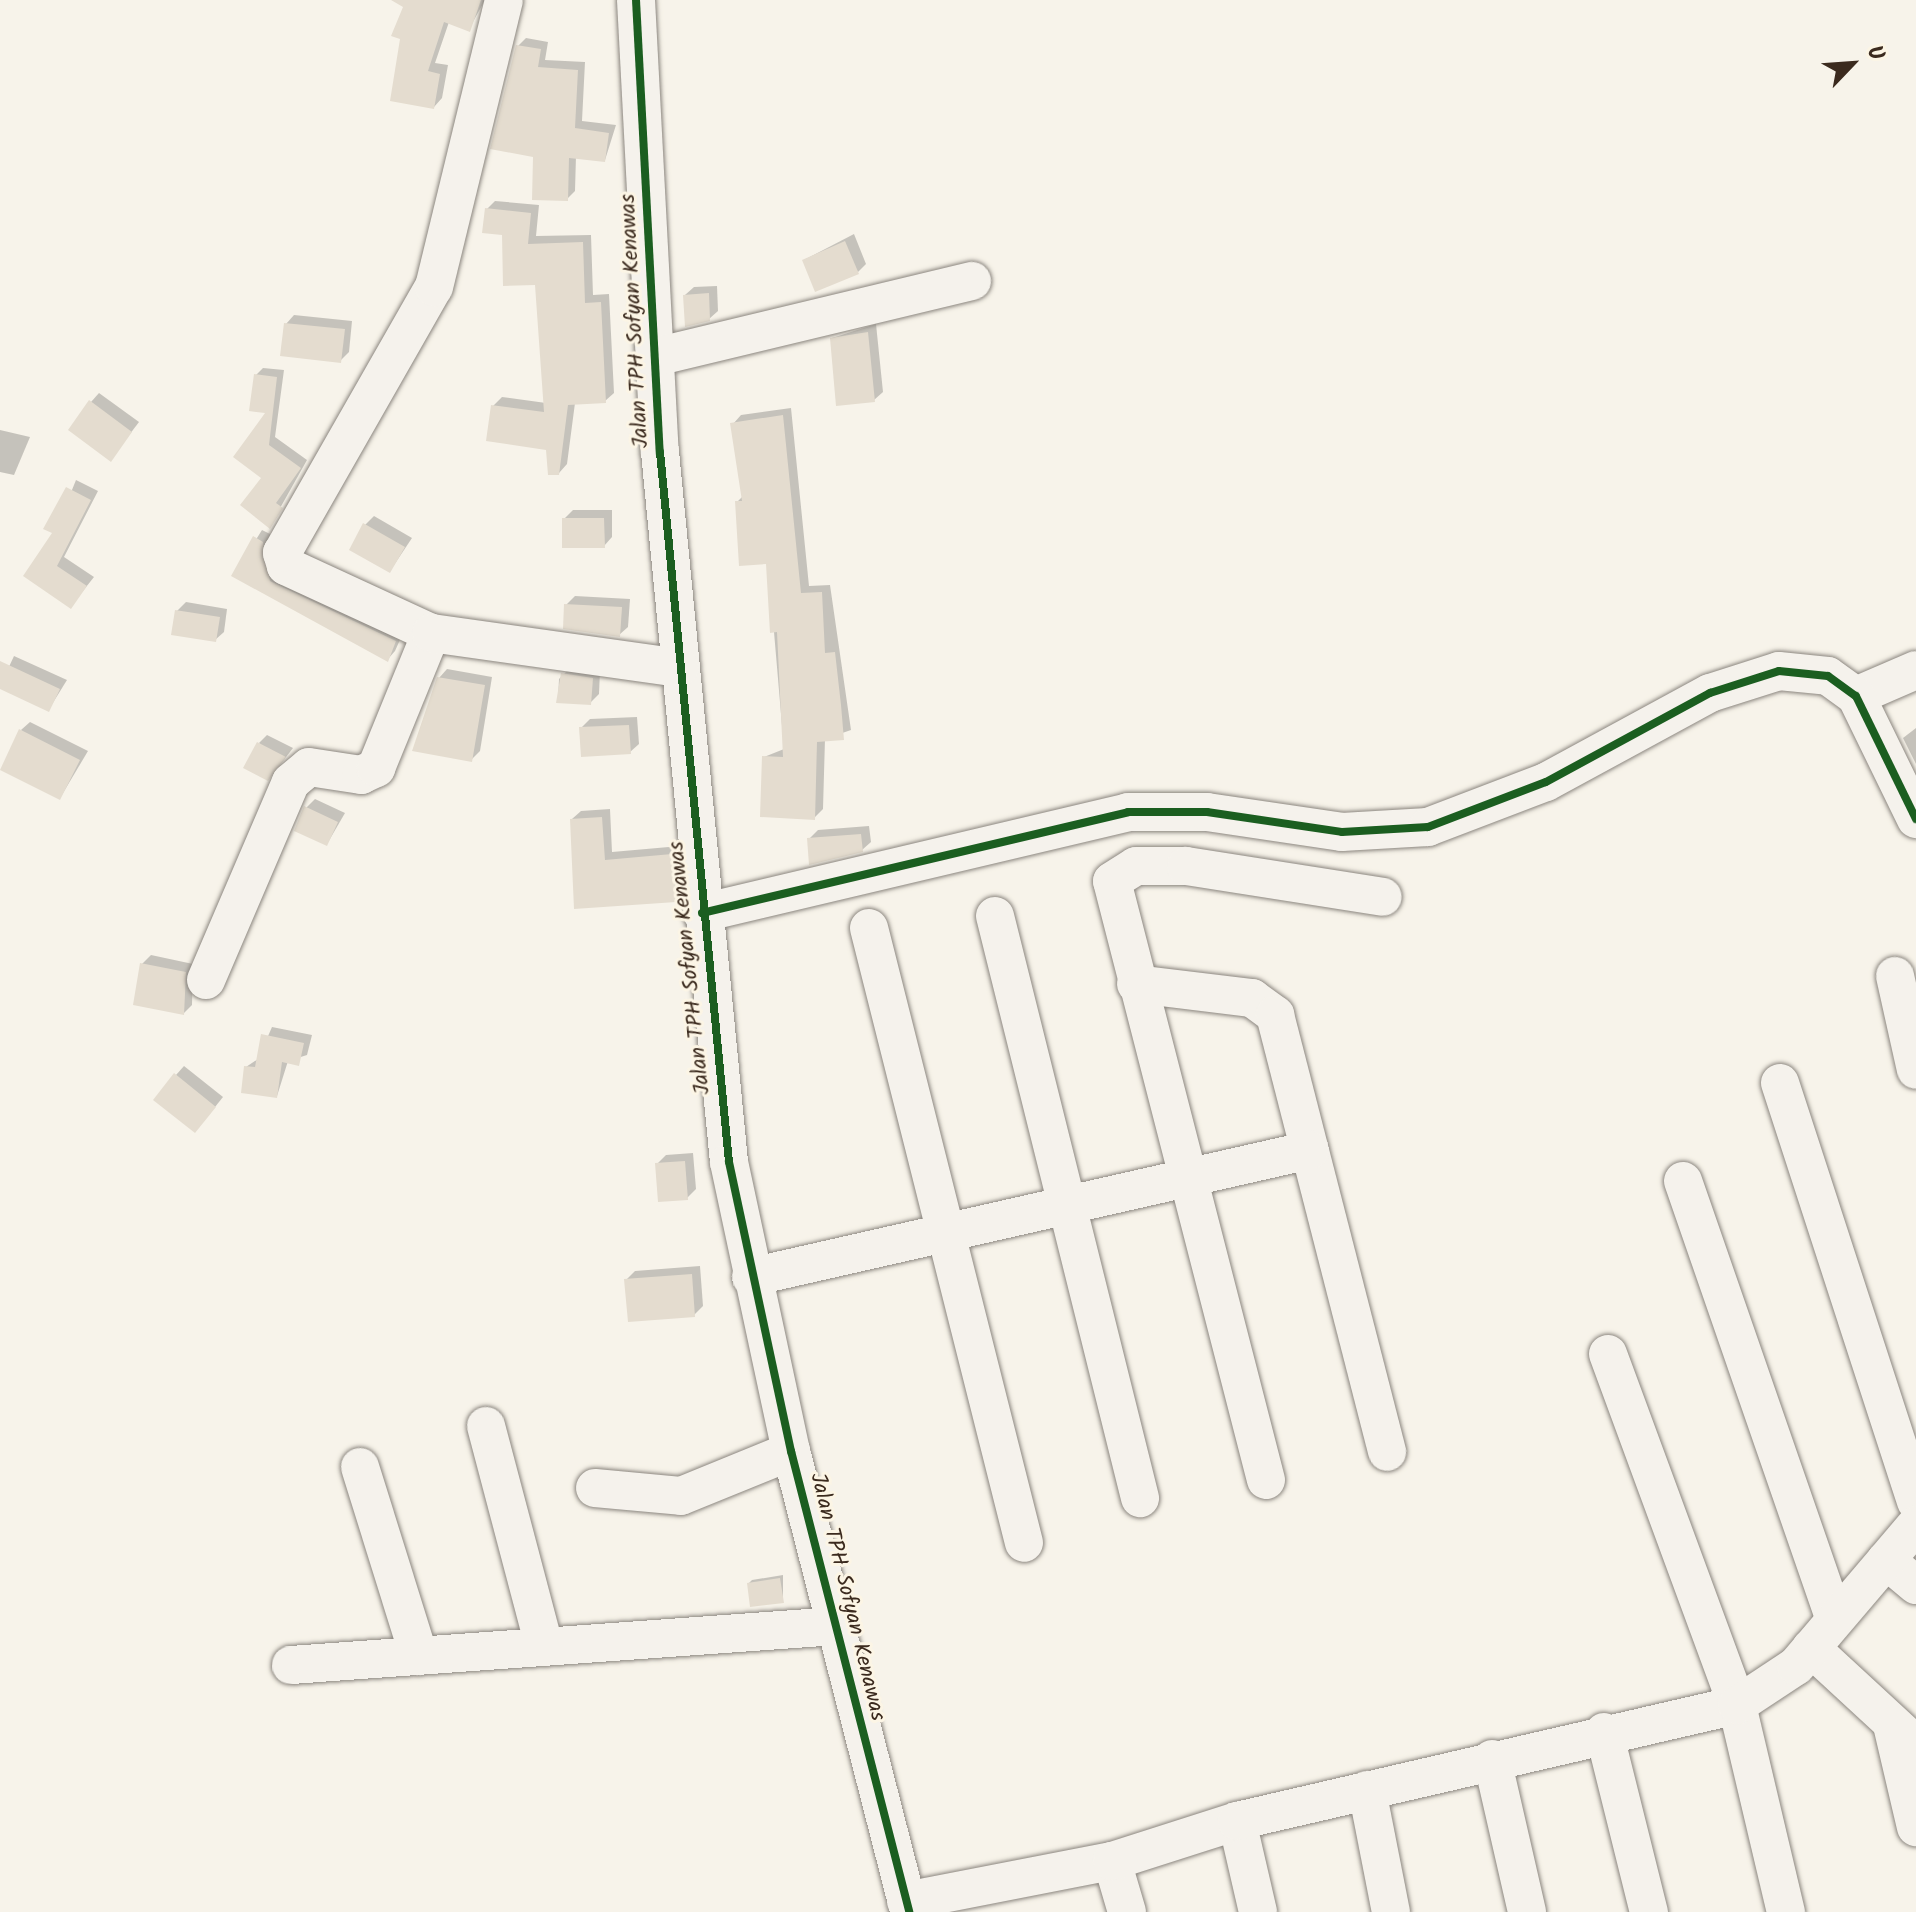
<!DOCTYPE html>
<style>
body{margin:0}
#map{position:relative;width:1916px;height:1912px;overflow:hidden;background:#f7f3ea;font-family:Kalam,sans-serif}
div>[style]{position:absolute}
.shadow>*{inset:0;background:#0003}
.building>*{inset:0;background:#e4dccf}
.roads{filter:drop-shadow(0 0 2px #8b867f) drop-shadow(0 0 2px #8b867f)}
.minor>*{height:38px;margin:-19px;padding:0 19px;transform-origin:19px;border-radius:19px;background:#f5f2ec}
.cycleway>*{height:8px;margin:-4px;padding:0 4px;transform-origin:4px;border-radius:4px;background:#1b5e20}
span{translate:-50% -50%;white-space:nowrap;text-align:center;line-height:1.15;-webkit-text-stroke:6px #fcf5e5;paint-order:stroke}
.street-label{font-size:22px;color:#3b2a1e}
.north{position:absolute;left:1812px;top:24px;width:80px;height:80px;-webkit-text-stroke:6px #fcf5e5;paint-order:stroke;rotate:65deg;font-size:22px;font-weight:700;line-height:32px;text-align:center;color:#3b2a1e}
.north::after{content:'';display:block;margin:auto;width:28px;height:36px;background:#3b2a1e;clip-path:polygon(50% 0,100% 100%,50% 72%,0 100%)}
</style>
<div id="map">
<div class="shadow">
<i style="clip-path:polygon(407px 0,485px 0,469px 29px,449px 22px,435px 63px,448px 65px,442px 98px,434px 107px)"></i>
<i style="clip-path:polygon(526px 38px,548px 42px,545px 60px,585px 62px,582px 121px,616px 125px,605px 160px,576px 156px,575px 191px,567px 199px,535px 155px,518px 46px)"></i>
<i style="clip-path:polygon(495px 201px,539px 205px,536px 236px,591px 235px,593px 295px,609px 294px,614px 393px,605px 401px,575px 403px,567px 464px,559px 473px,548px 448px,493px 406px,502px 397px,546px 403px,537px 283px,487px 209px)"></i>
<i style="clip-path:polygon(854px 234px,866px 264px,858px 272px,804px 260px)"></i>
<i style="clip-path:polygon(717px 286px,718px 311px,709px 319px,685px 295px,694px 287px)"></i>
<i style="clip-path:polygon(294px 315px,352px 321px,349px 352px,340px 361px,286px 324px)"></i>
<i style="clip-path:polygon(876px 324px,883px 392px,874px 400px,832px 338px)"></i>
<i style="clip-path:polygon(263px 368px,284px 370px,275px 437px,307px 460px,270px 526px,268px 411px,256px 375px)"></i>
<i style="clip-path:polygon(99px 393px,139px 422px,111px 459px,91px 402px)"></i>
<i style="clip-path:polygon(791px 408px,809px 586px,830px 585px,851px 730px,825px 739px,823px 809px,814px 818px,764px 757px,784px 749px,768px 562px,737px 502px,743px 496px,733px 424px,741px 415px)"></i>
<i style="clip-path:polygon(0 430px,30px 437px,14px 475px,0 472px)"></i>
<i style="clip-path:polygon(76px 480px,98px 491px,64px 557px,94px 577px,71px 606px,26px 575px,55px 532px)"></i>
<i style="clip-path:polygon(573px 510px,612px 510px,612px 537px,604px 546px,564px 519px)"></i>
<i style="clip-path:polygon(374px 516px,412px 538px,390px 571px,365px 525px)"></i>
<i style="clip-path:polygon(262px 530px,270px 534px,277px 573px,403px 633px,395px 651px,388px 659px,234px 575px)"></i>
<i style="clip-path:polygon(575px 596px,630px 599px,628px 627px,619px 635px,566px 605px)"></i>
<i style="clip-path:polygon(186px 602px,227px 609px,224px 632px,215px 640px,177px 611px)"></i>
<i style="clip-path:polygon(14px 656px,67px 680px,49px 709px,0 686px)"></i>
<i style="clip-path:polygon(447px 669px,492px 677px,480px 751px,471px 760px,439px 678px)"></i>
<i style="clip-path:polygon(568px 670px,600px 670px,599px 694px,590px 703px,558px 701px,559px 679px)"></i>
<i style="clip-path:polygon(637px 717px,639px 744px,630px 752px,581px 728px,590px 719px)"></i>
<i style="clip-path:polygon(30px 722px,88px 751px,60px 798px,21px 730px)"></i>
<i style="clip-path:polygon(1916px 728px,1916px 764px,1903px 738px)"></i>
<i style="clip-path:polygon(267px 735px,293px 748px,276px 770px,259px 743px)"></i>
<i style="clip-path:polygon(315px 799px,345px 813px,327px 844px,306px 808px)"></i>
<i style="clip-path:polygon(610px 809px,612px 852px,680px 846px,684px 892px,675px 900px,576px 907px,572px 819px,581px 811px)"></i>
<i style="clip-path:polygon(869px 826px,871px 842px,862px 850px,809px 839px,818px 830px)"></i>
<i style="clip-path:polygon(151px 955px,193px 964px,192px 1005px,184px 1013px,142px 964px)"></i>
<i style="clip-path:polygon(272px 1027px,312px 1035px,307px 1055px,288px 1061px,277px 1096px,246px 1067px,258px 1059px)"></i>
<i style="clip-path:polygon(184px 1066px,223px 1097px,203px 1122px,176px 1075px)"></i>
<i style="clip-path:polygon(693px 1153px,696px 1189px,687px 1198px,657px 1164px,666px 1155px)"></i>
<i style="clip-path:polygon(700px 1266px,703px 1306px,694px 1315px,626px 1280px,635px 1271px)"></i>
<i style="clip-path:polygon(783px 1575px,783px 1601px,749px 1583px,752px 1580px)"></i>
</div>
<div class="building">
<i style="clip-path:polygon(391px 0,481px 0,470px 32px,444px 22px,428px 71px,440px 74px,434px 109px,390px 101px,400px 39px,391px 36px,403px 7px)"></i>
<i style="clip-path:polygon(516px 45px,541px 49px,538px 67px,578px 70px,575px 128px,609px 133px,605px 162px,569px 158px,568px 201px,532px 200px,533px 157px,490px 149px)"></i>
<i style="clip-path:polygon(485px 208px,531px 213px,528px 244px,583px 242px,585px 303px,601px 302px,606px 403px,568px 405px,559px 475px,548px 475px,546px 450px,486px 441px,491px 405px,544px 412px,535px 285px,503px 286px,502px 235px,482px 233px)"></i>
<i style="clip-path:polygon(845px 241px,859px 274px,815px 292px,802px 260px)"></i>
<i style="clip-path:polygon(709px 293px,710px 321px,685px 327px,683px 295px)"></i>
<i style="clip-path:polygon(284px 323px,345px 329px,341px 363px,280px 356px)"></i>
<i style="clip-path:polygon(868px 332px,875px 402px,836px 406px,830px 338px)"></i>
<i style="clip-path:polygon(254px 374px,277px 377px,269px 445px,301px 468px,276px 503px,283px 508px,270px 529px,240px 505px,261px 478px,233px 457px,265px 413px,249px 411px)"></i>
<i style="clip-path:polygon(89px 400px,132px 432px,111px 462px,68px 430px)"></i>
<i style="clip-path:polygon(783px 415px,801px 593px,822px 592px,825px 653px,835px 652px,841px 705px,844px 740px,817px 742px,815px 820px,760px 817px,762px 756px,783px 757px,777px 632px,770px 633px,766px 564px,739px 566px,735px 501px,742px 501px,730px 423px)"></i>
<i style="clip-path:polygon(66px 487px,91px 500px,57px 566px,87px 586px,71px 609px,23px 576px,52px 533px,43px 529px)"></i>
<i style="clip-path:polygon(562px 518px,604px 518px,605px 548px,562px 548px)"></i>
<i style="clip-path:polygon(363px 523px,405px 547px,390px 573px,349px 550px)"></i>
<i style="clip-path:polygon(253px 536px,263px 542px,270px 581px,396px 641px,388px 662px,231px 576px)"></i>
<i style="clip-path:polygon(564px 604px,622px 607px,620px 637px,563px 629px)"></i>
<i style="clip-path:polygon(175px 610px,220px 617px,216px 642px,171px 635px)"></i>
<i style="clip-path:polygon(0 661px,60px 689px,49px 712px,0 689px)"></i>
<i style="clip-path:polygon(561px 673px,593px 678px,591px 705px,556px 703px)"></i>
<i style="clip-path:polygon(437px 677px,485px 685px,472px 762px,412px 751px)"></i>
<i style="clip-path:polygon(629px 725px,631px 754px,581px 757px,579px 727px)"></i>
<i style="clip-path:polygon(19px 729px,80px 760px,60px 800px,0 770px)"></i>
<i style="clip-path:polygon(257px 742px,286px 757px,268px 781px,243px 768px)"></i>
<i style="clip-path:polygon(304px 806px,338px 822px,327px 846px,294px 831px)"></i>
<i style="clip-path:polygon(602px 817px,605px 860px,672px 854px,676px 902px,574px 909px,570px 819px)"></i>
<i style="clip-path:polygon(861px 834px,863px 852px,809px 865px,807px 838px)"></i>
<i style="clip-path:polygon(140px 963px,186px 972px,184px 1015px,133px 1005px)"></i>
<i style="clip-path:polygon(261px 1034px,304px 1043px,299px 1066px,282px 1062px,277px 1098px,241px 1093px,244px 1066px,255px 1067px)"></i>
<i style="clip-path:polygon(174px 1073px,216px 1107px,195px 1133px,153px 1100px)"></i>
<i style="clip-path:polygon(685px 1161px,688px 1200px,658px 1202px,655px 1163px)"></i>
<i style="clip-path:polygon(692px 1274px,695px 1317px,628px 1322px,624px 1279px)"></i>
<i style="clip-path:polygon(780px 1578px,784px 1603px,750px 1607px,747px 1583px)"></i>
</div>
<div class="roads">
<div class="minor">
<i style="left:636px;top:0;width:453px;rotate:87deg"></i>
<i style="left:660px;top:452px;width:713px;rotate:84.45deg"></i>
<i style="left:729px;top:1162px;width:296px;rotate:77.9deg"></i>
<i style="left:791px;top:1451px;width:476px;rotate:75.6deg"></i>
<i style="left:655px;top:357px;width:326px;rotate:-13.5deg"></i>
<i style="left:431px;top:633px;width:160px;rotate:-155.2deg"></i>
<i style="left:286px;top:566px;width:14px;rotate:-107deg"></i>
<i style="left:282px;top:553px;width:306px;rotate:-60.3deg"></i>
<i style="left:434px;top:287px;width:295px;rotate:-76.3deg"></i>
<i style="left:1856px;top:696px;width:65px;rotate:-23.4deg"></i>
<i style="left:702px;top:913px;width:438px;rotate:-13.3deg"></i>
<i style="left:1128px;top:812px;width:79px"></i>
<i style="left:1207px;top:812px;width:136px;rotate:8.4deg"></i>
<i style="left:1342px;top:832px;width:86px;rotate:-3.3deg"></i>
<i style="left:1428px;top:827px;width:126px;rotate:-20.9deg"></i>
<i style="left:1546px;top:782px;width:187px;rotate:-28.5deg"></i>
<i style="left:1710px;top:693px;width:72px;rotate:-17.7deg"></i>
<i style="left:1779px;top:671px;width:49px;rotate:5.8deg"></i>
<i style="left:1828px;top:676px;width:34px;rotate:36deg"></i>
<i style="left:1856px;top:696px;width:137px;rotate:64deg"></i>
<i style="left:995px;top:916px;width:600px;rotate:76.01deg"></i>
<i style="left:869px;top:928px;width:634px;rotate:75.85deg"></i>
<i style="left:1895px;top:976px;width:96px;rotate:77.4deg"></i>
<i style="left:206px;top:980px;width:215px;rotate:-66.8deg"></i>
<i style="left:291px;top:782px;width:23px;rotate:-40deg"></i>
<i style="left:309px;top:767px;width:53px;rotate:8.7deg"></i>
<i style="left:361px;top:775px;width:17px;rotate:-25deg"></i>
<i style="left:376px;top:768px;width:146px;rotate:-67.8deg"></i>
<i style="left:431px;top:633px;width:251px;rotate:8deg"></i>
<i style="left:1136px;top:984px;width:117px;rotate:6.9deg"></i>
<i style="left:1252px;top:998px;width:29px;rotate:36deg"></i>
<i style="left:1275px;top:1015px;width:451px;rotate:75.6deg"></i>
<i style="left:1780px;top:1083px;width:440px;rotate:72deg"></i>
<i style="left:1683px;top:1181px;width:464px;rotate:70.9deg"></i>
<i style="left:751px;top:1277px;width:573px;rotate:-12.8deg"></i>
<i style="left:1608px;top:1354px;width:374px;rotate:69.8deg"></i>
<i style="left:1737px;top:1705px;width:213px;rotate:76.7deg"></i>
<i style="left:486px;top:1426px;width:227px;rotate:75.2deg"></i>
<i style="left:360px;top:1467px;width:198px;rotate:72.7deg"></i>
<i style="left:1266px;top:1480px;width:618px;rotate:-104.42deg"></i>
<i style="left:1112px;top:881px;width:28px;rotate:-32deg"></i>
<i style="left:1136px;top:866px;width:50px"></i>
<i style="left:1186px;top:866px;width:199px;rotate:8.9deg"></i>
<i style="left:595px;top:1488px;width:86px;rotate:5.3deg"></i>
<i style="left:681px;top:1496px;width:119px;rotate:-22.2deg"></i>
<i style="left:1886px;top:1560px;width:39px;rotate:40deg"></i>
<i style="left:1811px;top:1648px;width:143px;rotate:42.7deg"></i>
<i style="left:291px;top:1665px;width:546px;rotate:-4.09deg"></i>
<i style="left:1892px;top:1725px;width:105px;rotate:76.8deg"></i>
<i style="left:1604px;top:1732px;width:186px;rotate:76deg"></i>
<i style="left:1492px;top:1759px;width:157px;rotate:77.1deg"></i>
<i style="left:1367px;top:1790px;width:124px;rotate:78.9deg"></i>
<i style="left:1237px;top:1821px;width:93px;rotate:77deg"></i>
<i style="left:1112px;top:1861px;width:53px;rotate:73.6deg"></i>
<i style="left:906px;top:1901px;width:210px;rotate:-11deg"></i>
<i style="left:1112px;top:1861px;width:131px;rotate:-17.7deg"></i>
<i style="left:1237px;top:1821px;width:513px;rotate:-13.06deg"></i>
<i style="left:1737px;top:1705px;width:71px;rotate:-33.5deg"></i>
<i style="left:1796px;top:1666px;width:185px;rotate:-49.6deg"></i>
</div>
</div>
<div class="cycleway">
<i style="left:636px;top:0;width:453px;rotate:87deg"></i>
<i style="left:660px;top:452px;width:713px;rotate:84.45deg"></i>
<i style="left:729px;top:1162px;width:296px;rotate:77.9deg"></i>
<i style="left:791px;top:1451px;width:476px;rotate:75.6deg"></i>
<i style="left:702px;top:913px;width:438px;rotate:-13.3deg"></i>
<i style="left:1128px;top:812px;width:79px"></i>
<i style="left:1207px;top:812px;width:136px;rotate:8.4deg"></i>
<i style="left:1342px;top:832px;width:86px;rotate:-3.3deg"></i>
<i style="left:1428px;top:827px;width:126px;rotate:-20.9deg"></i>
<i style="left:1546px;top:782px;width:187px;rotate:-28.5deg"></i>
<i style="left:1710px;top:693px;width:72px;rotate:-17.7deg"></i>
<i style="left:1779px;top:671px;width:49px;rotate:5.8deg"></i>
<i style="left:1828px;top:676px;width:34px;rotate:36deg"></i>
<i style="left:1856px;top:696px;width:137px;rotate:64deg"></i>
</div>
<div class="street-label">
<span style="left:635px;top:321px;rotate:-93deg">Jalan TPH Sofyan Kenawas</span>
<span style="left:690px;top:968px;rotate:-96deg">Jalan TPH Sofyan Kenawas</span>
<span style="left:847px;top:1597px;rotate:76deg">Jalan TPH Sofyan Kenawas</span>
</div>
<div class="north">U</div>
</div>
